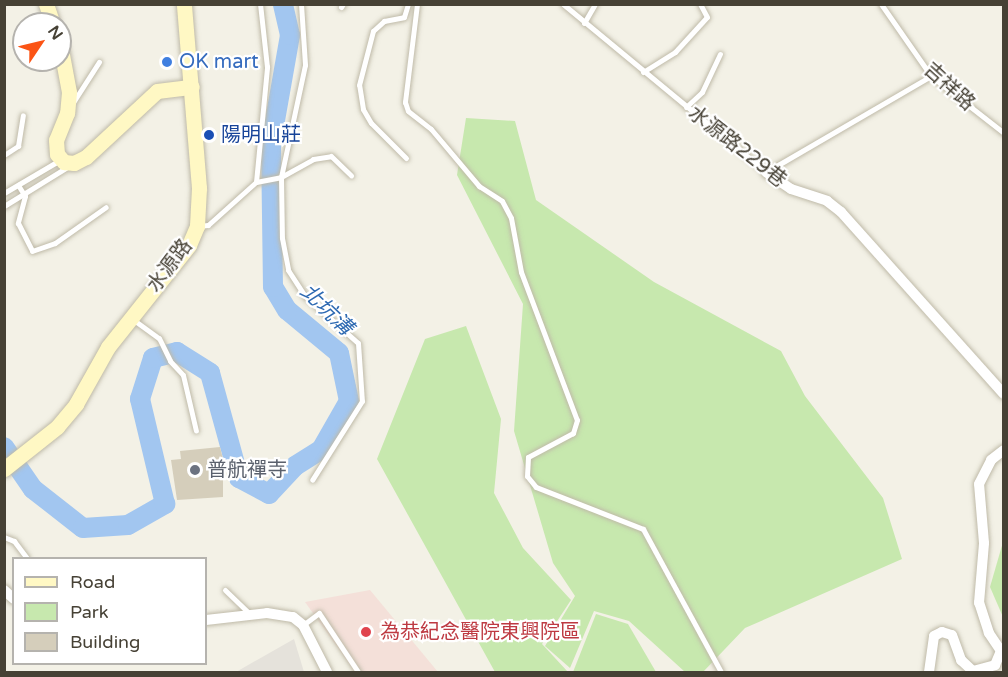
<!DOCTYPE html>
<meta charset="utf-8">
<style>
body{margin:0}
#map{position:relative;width:1008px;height:677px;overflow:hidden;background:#f3f1e6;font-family:"Varela Round","Noto Sans TC",sans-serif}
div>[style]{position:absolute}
.industrial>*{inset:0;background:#e5e2db}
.medical>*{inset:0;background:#f4e0d9}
.green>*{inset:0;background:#c7e8ae}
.river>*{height:20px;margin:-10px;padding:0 10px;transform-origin:10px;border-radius:10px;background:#a2c6f0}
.building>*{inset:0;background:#d5cebb}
.roads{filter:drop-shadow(0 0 2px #bfbaa8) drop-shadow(0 0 2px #bfbaa8)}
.lane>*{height:5px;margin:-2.5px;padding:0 2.5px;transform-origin:2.5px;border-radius:2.5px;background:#fff}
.street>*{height:10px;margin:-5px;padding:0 5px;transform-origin:5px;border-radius:5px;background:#fff}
.secondary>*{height:15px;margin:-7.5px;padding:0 7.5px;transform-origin:7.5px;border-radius:7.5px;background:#fff8c4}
.dots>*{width:16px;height:16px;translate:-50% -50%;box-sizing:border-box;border:3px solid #fff;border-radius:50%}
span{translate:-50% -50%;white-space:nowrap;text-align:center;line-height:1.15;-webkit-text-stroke:4.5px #fff;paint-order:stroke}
.shop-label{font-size:20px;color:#366cbe}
.left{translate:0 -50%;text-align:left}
.street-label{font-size:20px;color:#464135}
.transit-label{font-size:20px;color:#164399}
.worship-label{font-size:20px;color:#5b616d}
.health-label{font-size:20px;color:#be3a42}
.water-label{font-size:21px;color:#2e6ab2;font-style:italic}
.frame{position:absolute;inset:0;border:6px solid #464135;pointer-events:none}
.legend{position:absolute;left:12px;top:557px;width:195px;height:108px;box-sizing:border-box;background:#fff;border:2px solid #b5b3ae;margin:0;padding:8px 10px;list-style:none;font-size:18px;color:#464135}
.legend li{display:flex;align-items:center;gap:12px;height:30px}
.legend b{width:30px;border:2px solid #b5b3ae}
.north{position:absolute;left:12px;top:12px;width:60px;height:60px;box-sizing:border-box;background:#fff;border:2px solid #b5b3ae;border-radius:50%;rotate:55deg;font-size:16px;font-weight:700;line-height:24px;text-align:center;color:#464135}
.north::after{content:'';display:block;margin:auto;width:21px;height:27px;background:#fb5415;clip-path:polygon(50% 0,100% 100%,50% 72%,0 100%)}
</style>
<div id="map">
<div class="industrial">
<i style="clip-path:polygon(294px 639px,304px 672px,236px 672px)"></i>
</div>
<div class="medical">
<i style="clip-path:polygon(370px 590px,438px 672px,355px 672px,305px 602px)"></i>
</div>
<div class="green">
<i style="clip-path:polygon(466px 118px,515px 121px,536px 200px,654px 282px,781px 351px,805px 396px,883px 498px,902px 559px,745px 628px,703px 672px,685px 672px,629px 621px,594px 611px,570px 668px,545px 646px,575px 596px,553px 563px,514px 431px,523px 304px,457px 175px)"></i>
<i style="clip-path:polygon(466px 326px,501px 419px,494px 493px,523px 548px,571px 600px,542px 644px,568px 672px,495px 672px,377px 459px,425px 339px)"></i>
<i style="clip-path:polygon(1003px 542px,1004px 617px,1003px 617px,990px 587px)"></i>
<i style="clip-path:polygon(596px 614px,628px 624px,656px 672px,573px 672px)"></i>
</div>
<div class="river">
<i style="left:4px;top:447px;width:51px;rotate:55.4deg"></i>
<i style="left:33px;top:489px;width:63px;rotate:38deg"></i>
<i style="left:83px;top:528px;width:45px;rotate:-3.8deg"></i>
<i style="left:128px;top:525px;width:43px;rotate:-29.6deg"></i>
<i style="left:165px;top:504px;width:108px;rotate:-103.4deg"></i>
<i style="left:140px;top:399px;width:43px;rotate:-72.4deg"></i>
<i style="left:153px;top:358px;width:25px;rotate:-14deg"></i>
<i style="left:177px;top:352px;width:39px;rotate:32deg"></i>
<i style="left:210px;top:373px;width:109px;rotate:74.6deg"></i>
<i style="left:239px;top:478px;width:34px;rotate:28deg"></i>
<i style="left:269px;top:494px;width:38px;rotate:-47deg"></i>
<i style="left:295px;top:466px;width:31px;rotate:-32deg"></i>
<i style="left:321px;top:450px;width:56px;rotate:-60.3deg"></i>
<i style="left:349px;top:401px;width:49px;rotate:-101.8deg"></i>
<i style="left:339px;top:353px;width:67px;rotate:-140.4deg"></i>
<i style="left:287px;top:310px;width:27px;rotate:-121deg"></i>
<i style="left:273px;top:287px;width:144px;rotate:-90.8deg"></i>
<i style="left:271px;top:143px;width:110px;rotate:-80deg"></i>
<i style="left:290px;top:35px;width:32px;rotate:-103deg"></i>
</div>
<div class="building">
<i style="clip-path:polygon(220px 447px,223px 459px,215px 461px,219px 480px,223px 480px,223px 497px,177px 500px,171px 460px,181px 459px,180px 451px)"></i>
</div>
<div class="roads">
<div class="lane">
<i style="left:301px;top:4px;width:61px;rotate:86.2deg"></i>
<i style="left:305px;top:65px;width:115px;rotate:102.1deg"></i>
<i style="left:281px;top:177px;width:61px;rotate:89.1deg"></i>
<i style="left:282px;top:238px;width:33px;rotate:79deg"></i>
<i style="left:288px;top:270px;width:30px;rotate:57deg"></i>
<i style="left:304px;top:295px;width:72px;rotate:41.6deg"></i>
<i style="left:358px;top:343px;width:58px;rotate:86.1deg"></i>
<i style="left:362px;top:401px;width:93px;rotate:122.3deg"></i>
<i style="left:417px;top:4px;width:99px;rotate:97deg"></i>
<i style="left:405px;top:102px;width:9px;rotate:72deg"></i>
<i style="left:408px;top:111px;width:29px;rotate:38deg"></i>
<i style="left:431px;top:129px;width:75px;rotate:49.9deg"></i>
<i style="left:479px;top:186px;width:27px;rotate:33deg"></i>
<i style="left:502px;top:201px;width:19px;rotate:62deg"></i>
<i style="left:511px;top:218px;width:55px;rotate:79.5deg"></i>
<i style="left:521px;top:272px;width:158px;rotate:69.3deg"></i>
<i style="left:577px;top:420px;width:14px;rotate:107deg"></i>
<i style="left:573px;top:433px;width:51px;rotate:151.9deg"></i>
<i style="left:528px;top:457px;width:19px;rotate:93deg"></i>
<i style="left:527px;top:476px;width:14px;rotate:51deg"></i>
<i style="left:536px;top:487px;width:115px;rotate:21.4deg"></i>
<i style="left:643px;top:529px;width:163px;rotate:61.4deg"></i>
<i style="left:563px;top:4px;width:264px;rotate:39.6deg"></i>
<i style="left:766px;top:172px;width:191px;rotate:-30.2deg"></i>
<i style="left:881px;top:4px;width:88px;rotate:55.2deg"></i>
<i style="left:931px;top:76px;width:93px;rotate:38deg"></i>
<i style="left:341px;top:7px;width:4px;rotate:-56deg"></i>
<i style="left:584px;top:23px;width:22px;rotate:-60deg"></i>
<i style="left:643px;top:72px;width:38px;rotate:-32deg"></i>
<i style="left:675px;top:52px;width:47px;rotate:-47.6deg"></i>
<i style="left:707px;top:17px;width:15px;rotate:-118deg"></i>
<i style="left:72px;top:104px;width:50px;rotate:-57.3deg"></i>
<i style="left:686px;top:107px;width:22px;rotate:-43deg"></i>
<i style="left:702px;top:92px;width:42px;rotate:-64.7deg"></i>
<i style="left:4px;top:155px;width:17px;rotate:-33deg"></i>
<i style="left:18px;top:146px;width:31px;rotate:-81deg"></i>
<i style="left:406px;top:158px;width:49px;rotate:-135deg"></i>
<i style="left:371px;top:123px;width:16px;rotate:-120deg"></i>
<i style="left:363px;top:109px;width:24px;rotate:-99deg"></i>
<i style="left:359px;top:85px;width:56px;rotate:-75.5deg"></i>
<i style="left:373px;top:31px;width:15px;rotate:-42deg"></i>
<i style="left:384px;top:21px;width:20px;rotate:-11deg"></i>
<i style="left:404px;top:17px;width:14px;rotate:-73deg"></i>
<i style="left:256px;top:182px;width:25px;rotate:-11deg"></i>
<i style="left:281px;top:177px;width:37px;rotate:-29deg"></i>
<i style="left:313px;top:159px;width:18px;rotate:-9deg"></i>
<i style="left:331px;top:156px;width:28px;rotate:44deg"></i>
<i style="left:18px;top:185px;width:13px;rotate:58deg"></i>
<i style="left:25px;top:196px;width:28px;rotate:105deg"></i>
<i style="left:18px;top:223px;width:31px;rotate:63deg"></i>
<i style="left:32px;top:251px;width:24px;rotate:-19deg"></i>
<i style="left:55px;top:243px;width:62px;rotate:-35.2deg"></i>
<i style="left:4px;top:193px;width:65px;rotate:-30.5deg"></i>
<i style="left:4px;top:206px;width:76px;rotate:-31.6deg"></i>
<i style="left:198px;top:226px;width:10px;rotate:-6deg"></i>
<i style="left:208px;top:225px;width:64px;rotate:-41.9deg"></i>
<i style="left:256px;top:182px;width:116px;rotate:-84.5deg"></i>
<i style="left:267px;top:67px;width:63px;rotate:-96.3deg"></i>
<i style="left:131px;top:318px;width:34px;rotate:36deg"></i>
<i style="left:159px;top:338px;width:25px;rotate:64deg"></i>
<i style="left:170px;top:361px;width:19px;rotate:47deg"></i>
<i style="left:183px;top:375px;width:57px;rotate:76.9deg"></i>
<i style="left:4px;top:537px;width:11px;rotate:22deg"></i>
<i style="left:14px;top:541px;width:21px;rotate:53deg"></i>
<i style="left:225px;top:590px;width:35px;rotate:44deg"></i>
<i style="left:303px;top:625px;width:20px;rotate:-37deg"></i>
<i style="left:319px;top:613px;width:71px;rotate:56.5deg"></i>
</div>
<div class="street">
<i style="left:766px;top:172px;width:30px;rotate:34deg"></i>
<i style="left:791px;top:189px;width:38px;rotate:18deg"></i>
<i style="left:827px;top:201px;width:18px;rotate:38deg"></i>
<i style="left:841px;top:212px;width:244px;rotate:48.2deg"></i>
<i style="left:4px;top:590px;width:13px;rotate:42deg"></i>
<i style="left:206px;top:620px;width:61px;rotate:-6.5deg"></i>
<i style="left:267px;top:613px;width:26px;rotate:9deg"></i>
<i style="left:293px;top:617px;width:13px;rotate:39deg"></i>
<i style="left:303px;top:625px;width:53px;rotate:62.9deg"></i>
<i style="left:929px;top:672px;width:36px;rotate:-82deg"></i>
<i style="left:934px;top:636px;width:9px;rotate:-27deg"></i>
<i style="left:942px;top:632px;width:10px;rotate:17deg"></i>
<i style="left:952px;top:635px;width:27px;rotate:70deg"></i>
<i style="left:961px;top:660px;width:16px;rotate:43deg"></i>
<i style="left:973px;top:671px;width:23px;rotate:-15deg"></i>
<i style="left:995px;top:665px;width:15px;rotate:-67deg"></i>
<i style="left:1001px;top:651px;width:22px;rotate:-124deg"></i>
<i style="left:989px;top:633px;width:32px;rotate:-108deg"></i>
<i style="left:979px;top:603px;width:60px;rotate:-85.2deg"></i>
<i style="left:984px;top:543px;width:59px;rotate:-94.8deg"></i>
<i style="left:979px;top:484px;width:27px;rotate:-63deg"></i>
<i style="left:991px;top:460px;width:16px;rotate:-38deg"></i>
</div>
<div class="secondary">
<i style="left:46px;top:4px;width:21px;rotate:71deg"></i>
<i style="left:60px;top:44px;width:49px;rotate:79.4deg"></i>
<i style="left:69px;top:92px;width:21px;rotate:95deg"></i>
<i style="left:67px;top:113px;width:29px;rotate:112deg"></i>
<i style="left:56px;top:140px;width:14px;rotate:86deg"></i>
<i style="left:57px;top:154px;width:11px;rotate:49deg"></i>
<i style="left:64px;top:162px;width:10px;rotate:6deg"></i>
<i style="left:74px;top:163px;width:13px;rotate:-27deg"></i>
<i style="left:86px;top:157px;width:97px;rotate:-42.9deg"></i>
<i style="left:157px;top:91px;width:35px;rotate:-7deg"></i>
<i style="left:4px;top:469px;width:68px;rotate:-38.4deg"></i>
<i style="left:57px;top:427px;width:30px;rotate:-50deg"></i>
<i style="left:76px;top:404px;width:65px;rotate:-60.7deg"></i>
<i style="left:108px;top:347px;width:130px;rotate:-51.5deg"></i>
<i style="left:189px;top:245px;width:21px;rotate:-67deg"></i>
<i style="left:197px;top:226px;width:38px;rotate:-87deg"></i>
<i style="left:199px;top:188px;width:185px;rotate:-94.7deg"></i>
</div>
</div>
<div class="dots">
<i style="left:167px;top:62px;background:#3f7fe0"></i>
<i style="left:209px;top:135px;background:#1a4fb4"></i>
<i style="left:195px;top:470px;background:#6b7280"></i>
<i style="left:366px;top:632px;background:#e0444e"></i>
</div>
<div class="shop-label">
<span class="left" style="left:179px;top:62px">OK mart</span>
</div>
<div class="street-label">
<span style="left:949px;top:87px;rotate:42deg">吉祥路</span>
<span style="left:737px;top:147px;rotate:38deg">水源路229巷</span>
<span style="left:170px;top:266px;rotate:-53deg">水源路</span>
</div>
<div class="transit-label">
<span class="left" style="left:221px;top:135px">陽明山莊</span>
</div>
<div class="worship-label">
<span class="left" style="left:207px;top:470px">普航禪寺</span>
</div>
<div class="health-label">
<span class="left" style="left:380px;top:632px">為恭紀念醫院東興院區</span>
</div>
<div class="water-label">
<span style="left:326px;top:310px;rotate:44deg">北坑溝</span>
</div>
<div class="frame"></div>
<ul class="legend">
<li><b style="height:8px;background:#fff8c4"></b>Road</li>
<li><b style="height:16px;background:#c7e8ae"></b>Park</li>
<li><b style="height:16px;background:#d5cebb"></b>Building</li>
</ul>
<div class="north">N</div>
</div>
